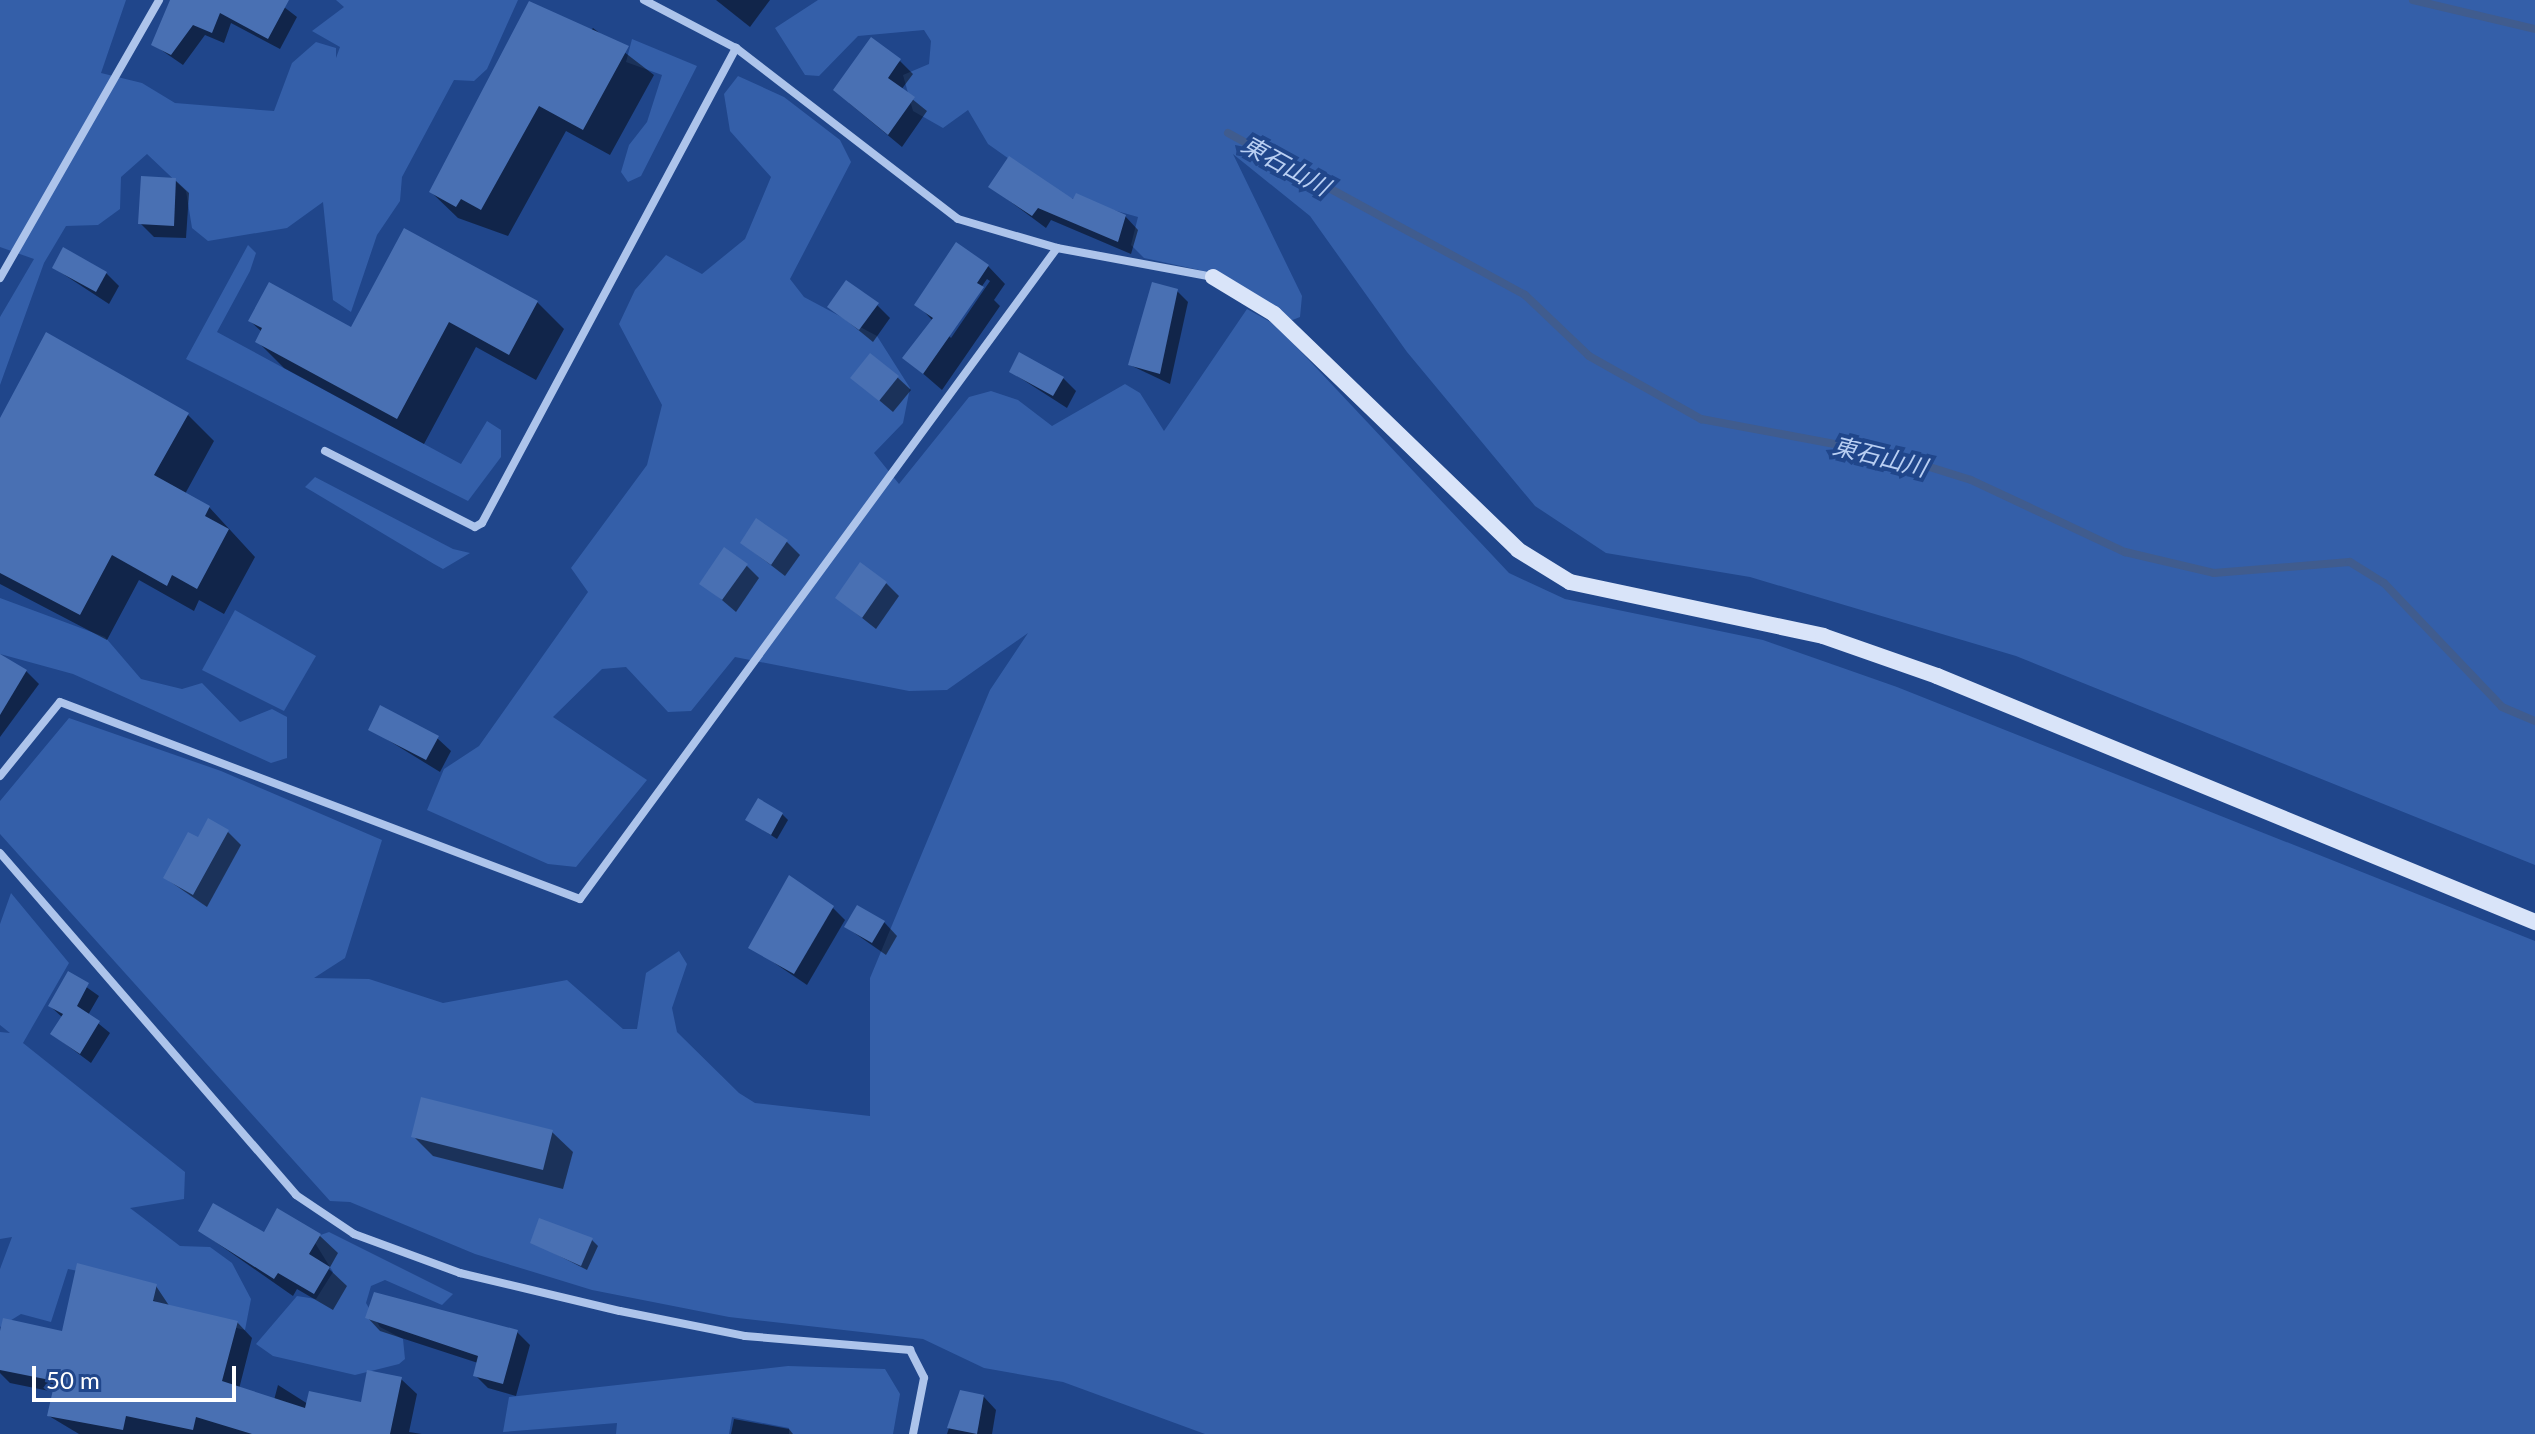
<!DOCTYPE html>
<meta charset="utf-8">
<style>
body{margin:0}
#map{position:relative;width:2535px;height:1434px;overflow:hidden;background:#20468b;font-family:Lato,"Noto Sans JP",sans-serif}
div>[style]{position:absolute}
.green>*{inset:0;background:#345fa9}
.shadow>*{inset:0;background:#0007}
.stream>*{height:8px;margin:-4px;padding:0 4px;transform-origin:4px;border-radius:4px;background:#405c8e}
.building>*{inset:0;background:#4970b3}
.street>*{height:8px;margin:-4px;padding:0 4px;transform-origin:4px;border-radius:4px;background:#adc4eb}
.secondary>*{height:16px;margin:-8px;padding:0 8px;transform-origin:8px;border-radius:8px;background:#d9e4f9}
span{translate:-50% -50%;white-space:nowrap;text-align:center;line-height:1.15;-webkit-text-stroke:8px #20468b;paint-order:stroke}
.water-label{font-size:24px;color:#b9cff3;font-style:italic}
.scale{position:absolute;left:32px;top:1366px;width:204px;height:36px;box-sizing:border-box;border:4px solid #fff;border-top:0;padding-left:10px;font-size:24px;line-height:28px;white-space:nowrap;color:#fff;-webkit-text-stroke:6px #20468b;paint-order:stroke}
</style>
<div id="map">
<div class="green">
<i style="clip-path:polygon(0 0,126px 0,101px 73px,142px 83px,175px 103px,274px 111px,292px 63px,316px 42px,336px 48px,336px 58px,340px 47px,312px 31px,344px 7px,336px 0,518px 0,487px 69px,474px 81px,454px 80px,402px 177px,400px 201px,377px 235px,351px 312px,333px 300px,323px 202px,287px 228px,208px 241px,192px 228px,186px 191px,147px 154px,121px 177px,120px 209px,98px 225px,66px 226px,44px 263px,0 385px,0 317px,34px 259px,0 247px)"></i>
<i style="clip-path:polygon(818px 0,2535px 0,2535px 865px,2016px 656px,1750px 577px,1606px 553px,1535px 506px,1407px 352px,1310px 216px,1233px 154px,1302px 296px,1300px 317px,1290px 321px,1213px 273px,1144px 258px,1131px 245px,1138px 217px,1060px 195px,988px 144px,968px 110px,943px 128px,913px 111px,903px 75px,929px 64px,931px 41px,924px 30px,858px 36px,819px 76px,805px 75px,775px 28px)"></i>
<i style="clip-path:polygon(632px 39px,697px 66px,641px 176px,628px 182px,621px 172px,629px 145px,647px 122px,662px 75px,626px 62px)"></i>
<i style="clip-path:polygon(738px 76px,784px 97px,840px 140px,851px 162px,790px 279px,804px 297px,877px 336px,910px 388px,903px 423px,874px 453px,899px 484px,969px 397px,991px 391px,1018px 400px,1052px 426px,1125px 384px,1140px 393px,1164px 431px,1247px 309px,1276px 325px,1509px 573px,1565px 599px,1763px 640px,1897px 687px,2535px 941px,2535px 1434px,1205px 1434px,1063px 1382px,984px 1368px,923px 1339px,729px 1317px,592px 1290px,475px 1254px,350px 1202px,330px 1201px,0 834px,0 801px,69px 718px,221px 771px,382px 840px,345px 958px,314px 978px,369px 979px,443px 1003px,567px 980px,623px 1029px,637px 1029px,646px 973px,679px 951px,687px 964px,672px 1008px,677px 1032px,739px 1093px,755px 1103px,870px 1116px,870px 978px,990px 690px,1028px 633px,947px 690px,909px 691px,735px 657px,691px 711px,668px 712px,626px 667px,602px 669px,553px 717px,647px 780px,576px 867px,548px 864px,427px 810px,444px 769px,479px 746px,588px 592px,571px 568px,647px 465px,662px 405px,619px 324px,635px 290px,666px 255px,702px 274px,745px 239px,771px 177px,730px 131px,724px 94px)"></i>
<i style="clip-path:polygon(248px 245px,256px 253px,250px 271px,217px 332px,461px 464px,487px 421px,501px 430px,501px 457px,468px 501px,186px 359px)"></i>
<i style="clip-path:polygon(315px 477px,453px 549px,470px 553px,443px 569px,434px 564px,305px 487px)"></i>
<i style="clip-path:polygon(0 598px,105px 637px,141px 679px,182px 689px,202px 683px,240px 722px,272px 709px,287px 717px,287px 758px,271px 763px,73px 674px,0 654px)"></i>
<i style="clip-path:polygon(235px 610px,316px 656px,284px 711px,202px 670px)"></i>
<i style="clip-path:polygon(11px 893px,69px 963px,23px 1043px,185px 1172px,184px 1199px,130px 1208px,180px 1246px,210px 1247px,232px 1263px,251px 1299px,245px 1330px,179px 1314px,113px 1278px,68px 1269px,51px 1322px,21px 1314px,0 1327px,0 1269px,12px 1237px,0 1239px,0 1032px,10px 1033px,0 1025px,0 924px)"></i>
<i style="clip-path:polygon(329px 1232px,453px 1294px,442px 1305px,385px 1280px,371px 1286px,366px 1303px,380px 1327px,403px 1339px,405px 1359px,399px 1364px,355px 1375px,273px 1356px,256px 1344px,297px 1296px,316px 1299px,333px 1272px,312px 1238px)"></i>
<i style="clip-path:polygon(788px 1366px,885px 1369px,900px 1394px,893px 1434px,789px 1434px,789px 1428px,732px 1417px,729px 1434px,616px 1434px,617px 1423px,503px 1432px,509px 1397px)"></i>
</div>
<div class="shadow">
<i style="clip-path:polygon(179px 0,275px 0,297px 17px,280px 49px,231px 23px,224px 43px,205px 35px,183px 65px,154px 45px)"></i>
<i style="clip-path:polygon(716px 0,770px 0,750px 27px)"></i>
<i style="clip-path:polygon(593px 28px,654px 75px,610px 155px,566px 131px,508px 236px,458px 218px,431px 192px)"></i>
<i style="clip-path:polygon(900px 61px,913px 74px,901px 90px,927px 111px,902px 147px,849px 103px)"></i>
<i style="clip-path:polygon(175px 180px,189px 193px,186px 238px,154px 237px,140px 223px)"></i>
<i style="clip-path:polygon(991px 187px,1125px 216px,1138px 230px,1131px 254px,1051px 220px,1046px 228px)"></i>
<i style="clip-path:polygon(evenodd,988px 266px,1005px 284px,994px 300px,1000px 306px,942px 390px,905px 358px,933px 321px,917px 304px,988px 266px,987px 279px,990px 281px,951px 338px,948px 335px,987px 279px)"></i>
<i style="clip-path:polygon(54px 268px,106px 273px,119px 286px,109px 304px)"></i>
<i style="clip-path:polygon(1177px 291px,1188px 302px,1170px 384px,1130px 365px)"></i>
<i style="clip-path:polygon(537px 302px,564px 329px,536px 380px,476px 347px,424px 444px,284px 368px,257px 341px,262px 332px,250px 321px,352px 329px)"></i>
<i style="clip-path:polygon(877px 305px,890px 318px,873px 342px,829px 306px)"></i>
<i style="clip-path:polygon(1011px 372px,1063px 378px,1076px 391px,1067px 408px)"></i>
<i style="clip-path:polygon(897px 377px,911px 390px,893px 412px,853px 378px)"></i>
<i style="clip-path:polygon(188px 415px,214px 441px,185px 494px,209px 507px,255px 557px,224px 614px,199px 600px,194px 611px,139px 580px,107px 640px,0 584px,0 422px)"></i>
<i style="clip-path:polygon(787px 542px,800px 555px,785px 576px,742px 543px)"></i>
<i style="clip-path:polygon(746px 565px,759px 578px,736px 612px,702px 583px)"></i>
<i style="clip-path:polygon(886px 583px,899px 596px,876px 629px,837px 598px)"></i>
<i style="clip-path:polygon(0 666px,26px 671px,39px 684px,0 737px)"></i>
<i style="clip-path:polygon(370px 729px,437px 738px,451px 751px,440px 772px)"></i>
<i style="clip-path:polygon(782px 814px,788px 820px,777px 839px,748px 820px)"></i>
<i style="clip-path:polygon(228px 832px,241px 845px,207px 907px,165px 878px,199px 840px)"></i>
<i style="clip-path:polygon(833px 908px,845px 920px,807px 985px,751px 947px)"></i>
<i style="clip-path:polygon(884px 922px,897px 936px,886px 955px,846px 927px)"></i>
<i style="clip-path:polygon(68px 974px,99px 996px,88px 1015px,110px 1033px,91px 1063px,52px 1034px,63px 1018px,50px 1006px)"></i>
<i style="clip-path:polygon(552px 1132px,573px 1152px,563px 1189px,433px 1156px,413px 1136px)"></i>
<i style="clip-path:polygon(200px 1231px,320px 1236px,338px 1253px,329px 1269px,347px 1286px,333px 1310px,297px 1289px,293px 1296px)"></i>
<i style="clip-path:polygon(592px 1240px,598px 1246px,587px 1270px,532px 1242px)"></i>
<i style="clip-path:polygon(156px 1286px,170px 1307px,237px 1322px,252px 1338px,239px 1389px,274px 1400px,278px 1385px,308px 1404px,362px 1404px,401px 1379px,417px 1394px,409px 1432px,422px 1434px,79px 1434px,49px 1416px,54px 1392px,10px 1383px,0 1373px,0 1341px,64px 1334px)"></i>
<i style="clip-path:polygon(367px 1317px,517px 1332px,530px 1345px,516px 1396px,488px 1388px,475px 1375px,478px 1363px,380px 1331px)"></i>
<i style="clip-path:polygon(961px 1392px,983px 1396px,996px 1410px,992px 1434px,947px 1434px)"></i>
<i style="clip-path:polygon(734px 1419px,789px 1429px,793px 1434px,731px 1434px)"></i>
</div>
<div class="stream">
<i style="left:2413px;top:0;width:125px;rotate:13.4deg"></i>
<i style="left:1228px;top:133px;width:338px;rotate:28.6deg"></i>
<i style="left:1525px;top:295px;width:88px;rotate:43.6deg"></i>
<i style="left:1589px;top:356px;width:129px;rotate:29.4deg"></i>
<i style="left:1701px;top:419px;width:190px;rotate:10.6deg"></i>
<i style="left:1888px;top:454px;width:87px;rotate:17.4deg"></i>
<i style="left:1971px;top:480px;width:170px;rotate:25.1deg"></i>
<i style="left:2125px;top:552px;width:91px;rotate:13.3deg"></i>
<i style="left:2214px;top:573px;width:136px;rotate:-4.6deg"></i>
<i style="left:2350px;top:562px;width:40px;rotate:32deg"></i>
<i style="left:2384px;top:583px;width:171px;rotate:46.4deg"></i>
<i style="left:2502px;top:707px;width:36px;rotate:23deg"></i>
</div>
<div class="building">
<i style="clip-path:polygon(170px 0,289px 0,268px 39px,220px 13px,212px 33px,193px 25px,171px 55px,151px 45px)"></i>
<i style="clip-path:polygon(529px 1px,629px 46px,583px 130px,539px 106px,481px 210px,461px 199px,456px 207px,429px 192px)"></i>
<i style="clip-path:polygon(871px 37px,901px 59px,888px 78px,915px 97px,888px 135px,833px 90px)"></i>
<i style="clip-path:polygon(1009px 156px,1073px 199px,1076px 193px,1126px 215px,1118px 242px,1038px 208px,1032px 216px,988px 187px)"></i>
<i style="clip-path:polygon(141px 176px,176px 178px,174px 226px,138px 224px)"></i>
<i style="clip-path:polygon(404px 228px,538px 301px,509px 355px,449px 322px,397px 419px,255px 342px,262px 328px,248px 321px,269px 282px,351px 327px)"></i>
<i style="clip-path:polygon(956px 242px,989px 265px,977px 283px,984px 287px,923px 374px,902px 358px,933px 318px,914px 305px)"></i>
<i style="clip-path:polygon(63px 247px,107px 272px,96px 292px,52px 268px)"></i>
<i style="clip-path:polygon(846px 280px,879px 303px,859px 330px,827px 307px)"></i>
<i style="clip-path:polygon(1152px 282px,1178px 289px,1160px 374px,1128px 365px)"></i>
<i style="clip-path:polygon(46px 332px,189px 413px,154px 475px,210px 506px,205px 516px,229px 529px,197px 589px,172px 575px,167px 586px,112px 555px,80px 615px,0 573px,0 418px)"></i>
<i style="clip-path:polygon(1019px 352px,1064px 377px,1053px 396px,1009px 372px)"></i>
<i style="clip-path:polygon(870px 353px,899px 376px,879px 401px,850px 378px)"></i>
<i style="clip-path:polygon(756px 518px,788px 540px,771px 565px,740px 543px)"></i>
<i style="clip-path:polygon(724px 547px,748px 564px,722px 600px,699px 584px)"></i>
<i style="clip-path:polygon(860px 562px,887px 582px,862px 618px,835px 598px)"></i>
<i style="clip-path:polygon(0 654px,27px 670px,0 715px)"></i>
<i style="clip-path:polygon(380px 705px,439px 736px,426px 760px,368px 730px)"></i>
<i style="clip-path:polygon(758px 798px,783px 813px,771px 835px,745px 820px)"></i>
<i style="clip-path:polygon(208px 818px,229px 830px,193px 895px,163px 878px,188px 832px,198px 837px)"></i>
<i style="clip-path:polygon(789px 875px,834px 906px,794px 974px,748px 948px)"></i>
<i style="clip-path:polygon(857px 905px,885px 921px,872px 943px,844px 927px)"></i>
<i style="clip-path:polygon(68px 971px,89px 983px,77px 1006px,100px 1021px,80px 1054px,50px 1034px,63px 1014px,48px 1006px)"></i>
<i style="clip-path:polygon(421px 1097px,553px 1130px,543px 1170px,411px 1137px)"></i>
<i style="clip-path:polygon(213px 1203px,264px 1232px,277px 1208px,321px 1234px,309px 1254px,330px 1267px,314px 1294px,278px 1273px,274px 1279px,198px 1231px)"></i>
<i style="clip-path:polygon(539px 1218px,593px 1238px,581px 1266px,530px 1243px)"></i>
<i style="clip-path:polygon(77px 1263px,157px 1284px,153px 1301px,238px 1321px,222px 1381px,305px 1408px,309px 1391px,361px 1402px,367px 1370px,402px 1377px,390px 1434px,252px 1434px,196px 1417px,193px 1430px,126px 1416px,123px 1430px,47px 1416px,55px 1381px,0 1370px,0 1331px,3px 1318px,62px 1331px)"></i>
<i style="clip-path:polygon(374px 1292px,518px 1330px,503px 1384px,473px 1376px,478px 1356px,365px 1318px)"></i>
<i style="clip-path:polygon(960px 1390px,984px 1395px,977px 1434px,947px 1428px)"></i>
</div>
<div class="street">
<i style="left:644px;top:0;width:104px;rotate:27.6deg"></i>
<i style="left:736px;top:48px;width:280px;rotate:37.6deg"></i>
<i style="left:958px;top:219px;width:103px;rotate:16.3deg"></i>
<i style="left:1057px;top:248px;width:159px;rotate:10.5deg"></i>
<i style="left:0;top:278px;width:320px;rotate:-60.2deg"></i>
<i style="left:325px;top:451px;width:168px;rotate:26.9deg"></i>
<i style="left:475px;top:527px;width:8px;rotate:-30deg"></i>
<i style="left:482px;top:523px;width:539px;rotate:-61.86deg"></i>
<i style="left:0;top:776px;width:95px;rotate:-51deg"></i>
<i style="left:60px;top:702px;width:556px;rotate:20.75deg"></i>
<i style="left:580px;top:899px;width:807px;rotate:-53.77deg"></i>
<i style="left:0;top:853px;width:452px;rotate:49.1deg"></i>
<i style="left:296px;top:1195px;width:70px;rotate:33.9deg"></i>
<i style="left:354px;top:1234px;width:113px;rotate:20.2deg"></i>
<i style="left:460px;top:1273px;width:164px;rotate:13.4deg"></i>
<i style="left:620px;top:1311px;width:127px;rotate:11.3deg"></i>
<i style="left:745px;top:1336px;width:166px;rotate:4.8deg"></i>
<i style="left:910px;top:1350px;width:31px;rotate:63deg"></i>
<i style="left:924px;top:1378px;width:57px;rotate:101.1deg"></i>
</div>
<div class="secondary">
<i style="left:1213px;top:277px;width:71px;rotate:31.2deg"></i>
<i style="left:1274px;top:314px;width:339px;rotate:44deg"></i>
<i style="left:1518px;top:550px;width:61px;rotate:31.6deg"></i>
<i style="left:1570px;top:582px;width:259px;rotate:12deg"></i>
<i style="left:1823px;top:636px;width:121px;rotate:19.3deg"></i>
<i style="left:1937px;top:676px;width:647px;rotate:22.36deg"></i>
</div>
<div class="water-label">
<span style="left:1286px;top:165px;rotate:29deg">東石山川</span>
<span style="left:1880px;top:456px;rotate:14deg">東石山川</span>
</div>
<div class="scale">50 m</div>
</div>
